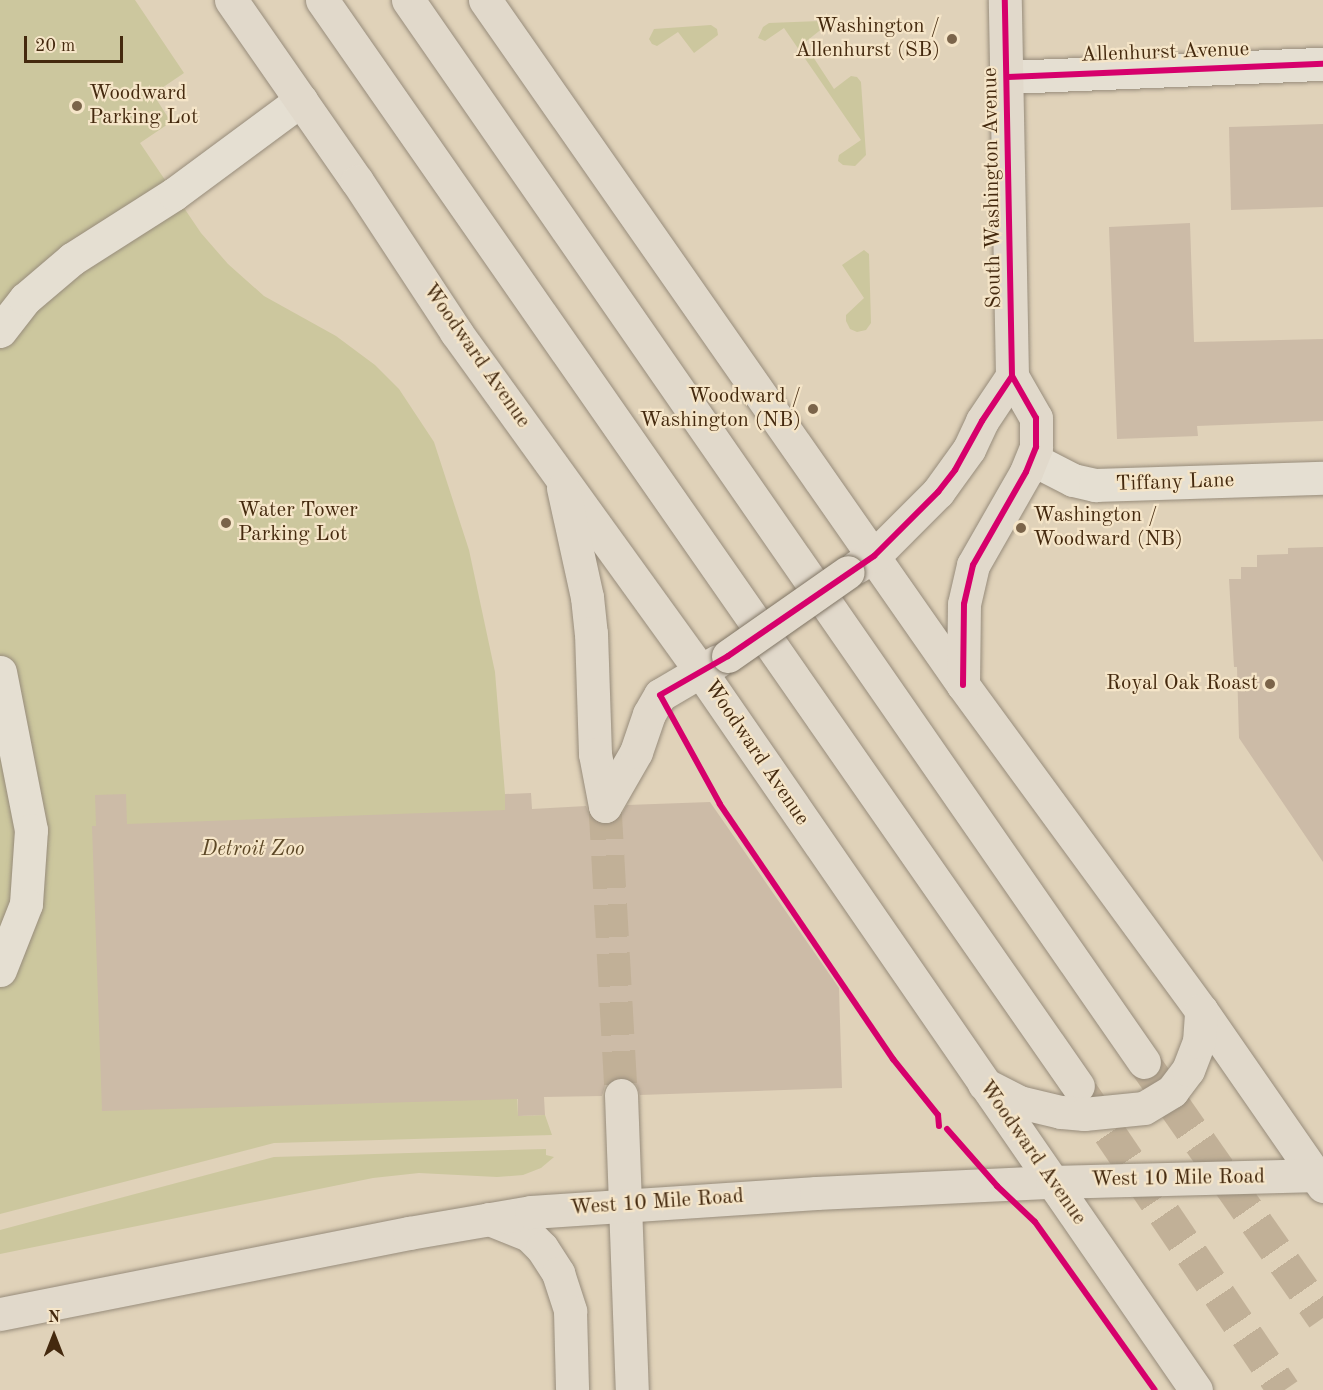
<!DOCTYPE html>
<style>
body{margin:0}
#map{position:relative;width:1323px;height:1390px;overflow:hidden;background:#e0d2b9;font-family:"Old Standard TT",serif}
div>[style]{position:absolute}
.green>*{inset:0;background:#ccc79e}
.building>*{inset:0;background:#ccbba7}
.major-tunnel>*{height:33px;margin-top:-16.5px;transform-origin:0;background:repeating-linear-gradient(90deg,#c1b097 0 33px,transparent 0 49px)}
.roads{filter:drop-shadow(0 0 2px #978c7b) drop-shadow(0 0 2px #978c7b)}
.minor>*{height:33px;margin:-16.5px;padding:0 16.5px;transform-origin:16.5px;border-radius:16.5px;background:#e5dfd2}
.major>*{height:33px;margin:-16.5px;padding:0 16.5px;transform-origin:16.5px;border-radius:16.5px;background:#e1d9cb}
.bridges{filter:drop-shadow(0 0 2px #807565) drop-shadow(0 0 2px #807565)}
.major-bridge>*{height:33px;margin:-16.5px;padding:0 16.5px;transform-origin:16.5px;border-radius:16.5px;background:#e1d9cb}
.cycleway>*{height:6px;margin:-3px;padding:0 3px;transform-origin:3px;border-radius:3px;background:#d6006c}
.dots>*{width:16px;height:16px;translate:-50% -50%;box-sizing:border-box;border:3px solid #f5e5c8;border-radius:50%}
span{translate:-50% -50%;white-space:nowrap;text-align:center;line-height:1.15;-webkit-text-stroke:4.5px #f5e5c8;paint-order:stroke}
.poi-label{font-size:21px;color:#44290e}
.right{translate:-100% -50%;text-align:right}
.left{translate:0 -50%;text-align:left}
.street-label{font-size:21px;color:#44290e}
.park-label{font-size:21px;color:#5c4726;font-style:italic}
.north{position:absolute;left:24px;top:1306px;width:60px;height:60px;-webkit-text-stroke:4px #f5e5c8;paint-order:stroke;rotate:0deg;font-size:16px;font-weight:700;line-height:24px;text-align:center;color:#44290e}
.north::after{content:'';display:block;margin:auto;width:21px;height:27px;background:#44290e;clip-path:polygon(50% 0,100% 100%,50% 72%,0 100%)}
.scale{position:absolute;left:24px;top:36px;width:99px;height:27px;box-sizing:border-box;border:3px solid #44290e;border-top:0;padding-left:8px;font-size:18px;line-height:21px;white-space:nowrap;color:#44290e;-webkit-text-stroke:4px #f5e5c8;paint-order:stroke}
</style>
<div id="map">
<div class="green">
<i style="clip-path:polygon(0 0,135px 0,184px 73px,153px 94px,171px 122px,140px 143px,201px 233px,228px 264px,264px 296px,336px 336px,375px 365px,399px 389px,434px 442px,469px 550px,495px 672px,505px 794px,518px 1116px,545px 1115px,552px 1135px,274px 1143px,0 1214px)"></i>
<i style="clip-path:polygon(820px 21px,824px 23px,823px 28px,804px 43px,834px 89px,851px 76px,857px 77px,861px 82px,866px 155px,855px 166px,843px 165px,838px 161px,839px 155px,861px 140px,784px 28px,765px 41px,758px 38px,763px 27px,769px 23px)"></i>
<i style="clip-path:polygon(711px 25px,717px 29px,718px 35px,694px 53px,678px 32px,657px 46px,652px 44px,649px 39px,654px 29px)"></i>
<i style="clip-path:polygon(864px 250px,869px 254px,871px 323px,866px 330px,857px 332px,850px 329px,846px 321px,846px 315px,864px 298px,842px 265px)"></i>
<i style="clip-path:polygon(546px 1149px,546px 1155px,554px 1157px,541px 1168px,523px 1175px,497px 1177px,419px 1173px,373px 1178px,0 1254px,0 1230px,274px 1157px)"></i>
</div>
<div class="building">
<i style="clip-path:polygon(1323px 124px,1323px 207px,1231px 210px,1229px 127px)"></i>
<i style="clip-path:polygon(1190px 223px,1194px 342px,1323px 339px,1323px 421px,1197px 426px,1198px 436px,1117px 439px,1109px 227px)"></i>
<i style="clip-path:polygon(1323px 547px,1323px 862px,1239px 738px,1237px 667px,1234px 667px,1229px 579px,1241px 579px,1241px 567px,1257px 567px,1257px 555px,1288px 554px,1288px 548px)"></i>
<i style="clip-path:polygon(531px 793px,532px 809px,586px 806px,591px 819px,604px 825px,618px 820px,627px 805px,710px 802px,839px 988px,842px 1088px,640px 1095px,637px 1086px,630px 1079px,620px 1076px,611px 1079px,605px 1086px,602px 1096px,544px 1097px,545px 1115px,518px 1116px,518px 1099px,102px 1111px,92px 826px,96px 826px,95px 795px,126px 794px,127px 824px,505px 810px,505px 794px)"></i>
</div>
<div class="major-tunnel">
<i style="left:605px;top:806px;width:289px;rotate:86.8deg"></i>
<i style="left:1144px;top:1062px;width:312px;rotate:55deg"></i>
<i style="left:1082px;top:1092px;width:360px;rotate:55.9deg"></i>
</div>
<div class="roads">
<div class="minor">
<i style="left:1008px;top:77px;width:315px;rotate:-2.4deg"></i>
<i style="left:0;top:331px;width:41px;rotate:-52deg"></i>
<i style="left:25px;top:299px;width:62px;rotate:-40.4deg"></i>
<i style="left:72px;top:259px;width:121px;rotate:-32.5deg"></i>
<i style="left:174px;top:194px;width:158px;rotate:-36.5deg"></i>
<i style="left:1032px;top:459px;width:46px;rotate:27.1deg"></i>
<i style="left:1073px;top:480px;width:23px;rotate:13deg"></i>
<i style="left:1095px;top:485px;width:228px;rotate:-1.8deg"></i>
<i style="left:0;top:672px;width:161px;rotate:78.9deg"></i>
<i style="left:31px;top:830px;width:74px;rotate:93.9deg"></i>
<i style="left:26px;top:904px;width:71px;rotate:111.5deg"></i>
</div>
<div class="major">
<i style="left:231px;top:0;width:221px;rotate:55.2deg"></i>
<i style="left:357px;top:181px;width:181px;rotate:56.7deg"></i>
<i style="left:456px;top:332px;width:419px;rotate:54.2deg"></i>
<i style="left:701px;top:672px;width:872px;rotate:55.42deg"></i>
<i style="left:322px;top:0;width:1323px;rotate:55.16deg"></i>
<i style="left:408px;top:0;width:1292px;rotate:55.28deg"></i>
<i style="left:485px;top:0;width:835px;rotate:55.09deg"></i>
<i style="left:963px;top:685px;width:403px;rotate:53.8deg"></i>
<i style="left:1201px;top:1010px;width:214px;rotate:55.3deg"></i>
<i style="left:563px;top:488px;width:112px;rotate:77.6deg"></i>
<i style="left:587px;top:597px;width:36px;rotate:84deg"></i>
<i style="left:591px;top:633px;width:121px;rotate:88.1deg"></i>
<i style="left:595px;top:754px;width:53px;rotate:79.1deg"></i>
<i style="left:856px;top:567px;width:21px;rotate:-31deg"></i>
<i style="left:874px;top:556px;width:91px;rotate:-45deg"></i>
<i style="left:938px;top:492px;width:53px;rotate:-54.2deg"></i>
<i style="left:969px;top:449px;width:31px;rotate:-65deg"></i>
<i style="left:982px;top:421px;width:54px;rotate:-56.3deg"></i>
<i style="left:963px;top:685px;width:81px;rotate:-89.3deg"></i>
<i style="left:964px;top:604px;width:40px;rotate:-77deg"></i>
<i style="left:973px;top:565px;width:107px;rotate:-60.3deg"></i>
<i style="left:1026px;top:472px;width:27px;rotate:-68deg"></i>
<i style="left:1036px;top:447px;width:29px;rotate:-90deg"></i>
<i style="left:1036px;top:418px;width:48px;rotate:-119.7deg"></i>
<i style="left:1012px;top:376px;width:376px;rotate:-91.1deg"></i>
<i style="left:605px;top:806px;width:62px;rotate:-60.1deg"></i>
<i style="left:636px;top:752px;width:40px;rotate:-71.1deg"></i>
<i style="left:649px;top:714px;width:22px;rotate:-60deg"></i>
<i style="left:660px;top:695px;width:67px;rotate:-30.4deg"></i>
<i style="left:984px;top:1084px;width:39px;rotate:27deg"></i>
<i style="left:1019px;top:1102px;width:43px;rotate:13.4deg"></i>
<i style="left:1061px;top:1112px;width:23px;rotate:5deg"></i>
<i style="left:1084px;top:1114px;width:60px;rotate:-5.7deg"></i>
<i style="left:1144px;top:1108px;width:33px;rotate:-31deg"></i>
<i style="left:1172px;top:1091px;width:26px;rotate:-53deg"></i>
<i style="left:1188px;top:1070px;width:30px;rotate:-69deg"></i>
<i style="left:1199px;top:1042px;width:32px;rotate:-86deg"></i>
<i style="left:621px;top:1095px;width:295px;rotate:87.9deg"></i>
<i style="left:489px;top:1219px;width:43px;rotate:21.8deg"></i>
<i style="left:529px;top:1235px;width:18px;rotate:45deg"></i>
<i style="left:542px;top:1248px;width:30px;rotate:57deg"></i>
<i style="left:558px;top:1273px;width:40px;rotate:72deg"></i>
<i style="left:570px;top:1311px;width:79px;rotate:88.5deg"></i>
<i style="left:0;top:1314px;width:417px;rotate:-11.2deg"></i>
<i style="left:409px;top:1233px;width:124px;rotate:-9.8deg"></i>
<i style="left:531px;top:1212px;width:286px;rotate:-3.8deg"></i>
<i style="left:816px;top:1193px;width:236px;rotate:-2.7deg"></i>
<i style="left:1052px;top:1182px;width:271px;rotate:-1.5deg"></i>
</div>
</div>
<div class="bridges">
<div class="major-bridge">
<i style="left:728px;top:656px;width:146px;rotate:-35deg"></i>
</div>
</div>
<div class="cycleway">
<i style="left:1008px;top:77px;width:315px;rotate:-2.4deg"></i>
<i style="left:963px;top:685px;width:81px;rotate:-89.3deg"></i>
<i style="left:964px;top:604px;width:40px;rotate:-77deg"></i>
<i style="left:973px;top:565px;width:107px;rotate:-60.3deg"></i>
<i style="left:1026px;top:472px;width:27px;rotate:-68deg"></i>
<i style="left:1036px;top:447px;width:29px;rotate:-90deg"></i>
<i style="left:1036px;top:418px;width:48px;rotate:-119.7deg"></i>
<i style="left:1012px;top:376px;width:376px;rotate:-91.1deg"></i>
<i style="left:939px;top:1126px;width:11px;rotate:-95deg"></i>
<i style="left:938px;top:1115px;width:72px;rotate:-128.8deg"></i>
<i style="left:893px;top:1059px;width:308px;rotate:-124.2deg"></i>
<i style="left:720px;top:804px;width:124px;rotate:-118.8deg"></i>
<i style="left:660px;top:695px;width:78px;rotate:-29.8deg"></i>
<i style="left:728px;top:656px;width:177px;rotate:-34.4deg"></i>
<i style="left:874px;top:556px;width:91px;rotate:-45deg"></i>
<i style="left:938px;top:492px;width:28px;rotate:-52deg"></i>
<i style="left:955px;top:470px;width:56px;rotate:-61.1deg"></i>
<i style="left:982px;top:421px;width:54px;rotate:-56.3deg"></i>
<i style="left:947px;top:1129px;width:76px;rotate:48.7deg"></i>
<i style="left:997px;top:1186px;width:52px;rotate:43.5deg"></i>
<i style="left:1035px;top:1222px;width:206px;rotate:54.5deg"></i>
</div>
<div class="dots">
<i style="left:952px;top:39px;background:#7b644a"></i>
<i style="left:77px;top:106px;background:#7b644a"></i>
<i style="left:813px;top:409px;background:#7b644a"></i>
<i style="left:226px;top:523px;background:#7b644a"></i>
<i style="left:1021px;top:528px;background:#7b644a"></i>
<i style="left:1270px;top:684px;background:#7b644a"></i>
</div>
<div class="poi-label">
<span class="right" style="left:940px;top:39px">Washington /<br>Allenhurst (SB)</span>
<span class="left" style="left:89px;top:106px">Woodward<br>Parking Lot</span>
<span class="right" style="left:801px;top:409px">Woodward /<br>Washington (NB)</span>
<span class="left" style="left:238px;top:523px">Water Tower<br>Parking Lot</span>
<span class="left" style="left:1033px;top:528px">Washington /<br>Woodward (NB)</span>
<span class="right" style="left:1258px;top:684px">Royal Oak Roast</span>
</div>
<div class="street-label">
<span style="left:1165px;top:53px;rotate:-2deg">Allenhurst Avenue</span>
<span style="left:993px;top:188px;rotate:-91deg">South Washington Avenue</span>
<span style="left:476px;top:356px;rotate:55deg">Woodward Avenue</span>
<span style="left:1175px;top:483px;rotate:-2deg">Tiffany Lane</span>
<span style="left:756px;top:753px;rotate:56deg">Woodward Avenue</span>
<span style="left:1032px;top:1153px;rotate:55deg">Woodward Avenue</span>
<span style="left:1178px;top:1179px;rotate:-1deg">West 10 Mile Road</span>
<span style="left:657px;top:1203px;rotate:-4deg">West 10 Mile Road</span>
</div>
<div class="park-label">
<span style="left:253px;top:850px">Detroit Zoo</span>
</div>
<div class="north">N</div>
<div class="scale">20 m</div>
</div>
